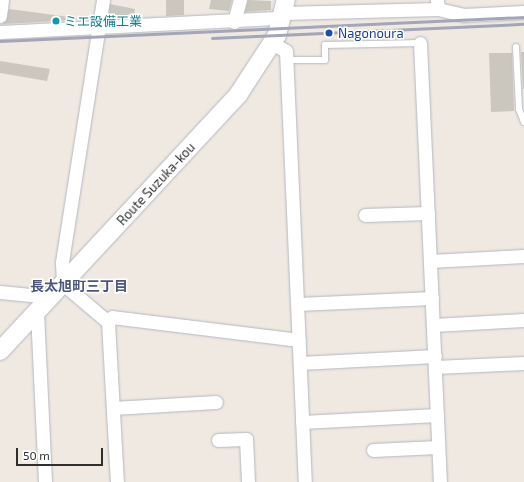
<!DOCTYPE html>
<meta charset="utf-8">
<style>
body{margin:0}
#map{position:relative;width:524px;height:482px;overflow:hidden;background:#efe9e1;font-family:"Exo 2","Noto Sans JP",sans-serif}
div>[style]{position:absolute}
.building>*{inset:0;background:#cbc7bf}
.roads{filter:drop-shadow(0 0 1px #b4b7c1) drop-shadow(0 0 1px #b4b7c1)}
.lane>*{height:6px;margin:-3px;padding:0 3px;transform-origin:3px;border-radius:3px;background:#fff}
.street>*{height:13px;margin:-6.5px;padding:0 6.5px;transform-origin:6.5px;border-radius:6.5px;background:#fff}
.secondary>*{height:18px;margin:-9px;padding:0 9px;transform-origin:9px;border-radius:9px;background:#fff}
.rail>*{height:3px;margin:-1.5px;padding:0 1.5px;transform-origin:1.5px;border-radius:1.5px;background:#a3a6b8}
.dots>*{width:11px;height:11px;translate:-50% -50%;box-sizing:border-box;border:2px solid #fff;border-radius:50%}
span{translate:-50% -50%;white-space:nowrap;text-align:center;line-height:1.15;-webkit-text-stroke:3px #fff;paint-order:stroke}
.culture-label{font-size:13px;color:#0d838f}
.left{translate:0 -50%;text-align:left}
.transit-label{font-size:13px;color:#164399}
.street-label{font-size:13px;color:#2e2e2e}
.neighbourhood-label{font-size:14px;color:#4d5680;font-weight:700}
.scale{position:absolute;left:16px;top:448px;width:87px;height:18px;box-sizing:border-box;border:2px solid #2e2e2e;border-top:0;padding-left:5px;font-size:12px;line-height:14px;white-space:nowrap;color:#2e2e2e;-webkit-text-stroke:3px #fff;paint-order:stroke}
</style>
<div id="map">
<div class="building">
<i style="clip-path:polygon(166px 0,184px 0,184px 15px,166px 16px)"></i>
<i style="clip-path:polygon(211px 0,232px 0,229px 11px,209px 9px)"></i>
<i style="clip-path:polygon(248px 0,271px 1px,271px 10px,245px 12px)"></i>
<i style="clip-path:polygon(110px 4px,135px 9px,134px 17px,108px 19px)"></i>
<i style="clip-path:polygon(9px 9px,77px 18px,76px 20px,3px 24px)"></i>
<i style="clip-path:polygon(521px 52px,524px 52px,524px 89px,523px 89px)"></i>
<i style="clip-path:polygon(489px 53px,512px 53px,514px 111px,491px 112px)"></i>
<i style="clip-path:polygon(0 61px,50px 69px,47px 81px,0 73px)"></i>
</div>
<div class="roads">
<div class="lane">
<i style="left:516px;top:47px;width:62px;rotate:87.2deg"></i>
<i style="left:519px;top:109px;width:14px;rotate:69deg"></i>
<i style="left:286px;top:60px;width:39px"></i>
<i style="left:325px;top:60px;width:15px;rotate:-90deg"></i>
<i style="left:325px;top:45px;width:95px;rotate:-1.2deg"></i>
</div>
<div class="street">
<i style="left:103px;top:0;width:266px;rotate:98.9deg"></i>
<i style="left:62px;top:263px;width:21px;rotate:87deg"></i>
<i style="left:63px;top:284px;width:59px;rotate:40.2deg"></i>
<i style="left:108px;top:322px;width:6px;rotate:-51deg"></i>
<i style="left:112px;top:317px;width:188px;rotate:7deg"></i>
<i style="left:437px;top:0;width:9px;rotate:84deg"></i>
<i style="left:438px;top:9px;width:26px;rotate:13deg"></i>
<i style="left:463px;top:15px;width:61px;rotate:-2.8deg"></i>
<i style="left:283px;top:13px;width:155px;rotate:-1.5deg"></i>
<i style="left:0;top:16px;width:16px;rotate:-83deg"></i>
<i style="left:234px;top:22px;width:23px;rotate:-75deg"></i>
<i style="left:0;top:32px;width:281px;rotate:-2.9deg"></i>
<i style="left:272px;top:43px;width:16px;rotate:30deg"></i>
<i style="left:286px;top:51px;width:431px;rotate:87.5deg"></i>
<i style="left:420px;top:43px;width:439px;rotate:87.4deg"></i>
<i style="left:365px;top:215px;width:63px;rotate:-1.8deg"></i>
<i style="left:430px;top:261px;width:94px;rotate:-3deg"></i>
<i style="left:0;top:292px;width:51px;rotate:5.6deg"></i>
<i style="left:298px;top:304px;width:134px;rotate:-2.6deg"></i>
<i style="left:37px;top:312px;width:170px;rotate:87.3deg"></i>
<i style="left:108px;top:322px;width:160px;rotate:86.8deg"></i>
<i style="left:433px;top:325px;width:91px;rotate:-3.1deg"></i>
<i style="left:300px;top:363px;width:135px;rotate:-3deg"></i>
<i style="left:435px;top:367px;width:89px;rotate:-2.6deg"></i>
<i style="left:113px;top:408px;width:103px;rotate:-3.3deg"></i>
<i style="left:302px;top:422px;width:135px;rotate:-3deg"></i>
<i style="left:218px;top:440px;width:28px;rotate:-2deg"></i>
<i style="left:246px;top:439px;width:43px;rotate:87.3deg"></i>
<i style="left:373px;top:450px;width:65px;rotate:-2.6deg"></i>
</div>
<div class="secondary">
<i style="left:0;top:351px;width:350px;rotate:-47.1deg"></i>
<i style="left:238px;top:95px;width:72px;rotate:-57deg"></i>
<i style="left:277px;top:35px;width:36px;rotate:-76deg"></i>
</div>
</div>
<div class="rail">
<i style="left:212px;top:38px;width:312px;rotate:-2.6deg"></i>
<i style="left:0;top:41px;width:525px;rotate:-2.62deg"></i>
</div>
<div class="dots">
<i style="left:56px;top:21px;background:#0f9aa8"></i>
<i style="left:329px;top:33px;background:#1a4fb4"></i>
</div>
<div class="culture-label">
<span class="left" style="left:64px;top:21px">ミエ設備工業</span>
</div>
<div class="transit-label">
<span class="left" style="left:338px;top:33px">Nagonoura</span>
</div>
<div class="street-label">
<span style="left:156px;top:184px;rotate:-47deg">Route Suzuka-kou</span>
</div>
<div class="neighbourhood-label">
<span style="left:79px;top:286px">長太旭町三丁目</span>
</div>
<div class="scale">50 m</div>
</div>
